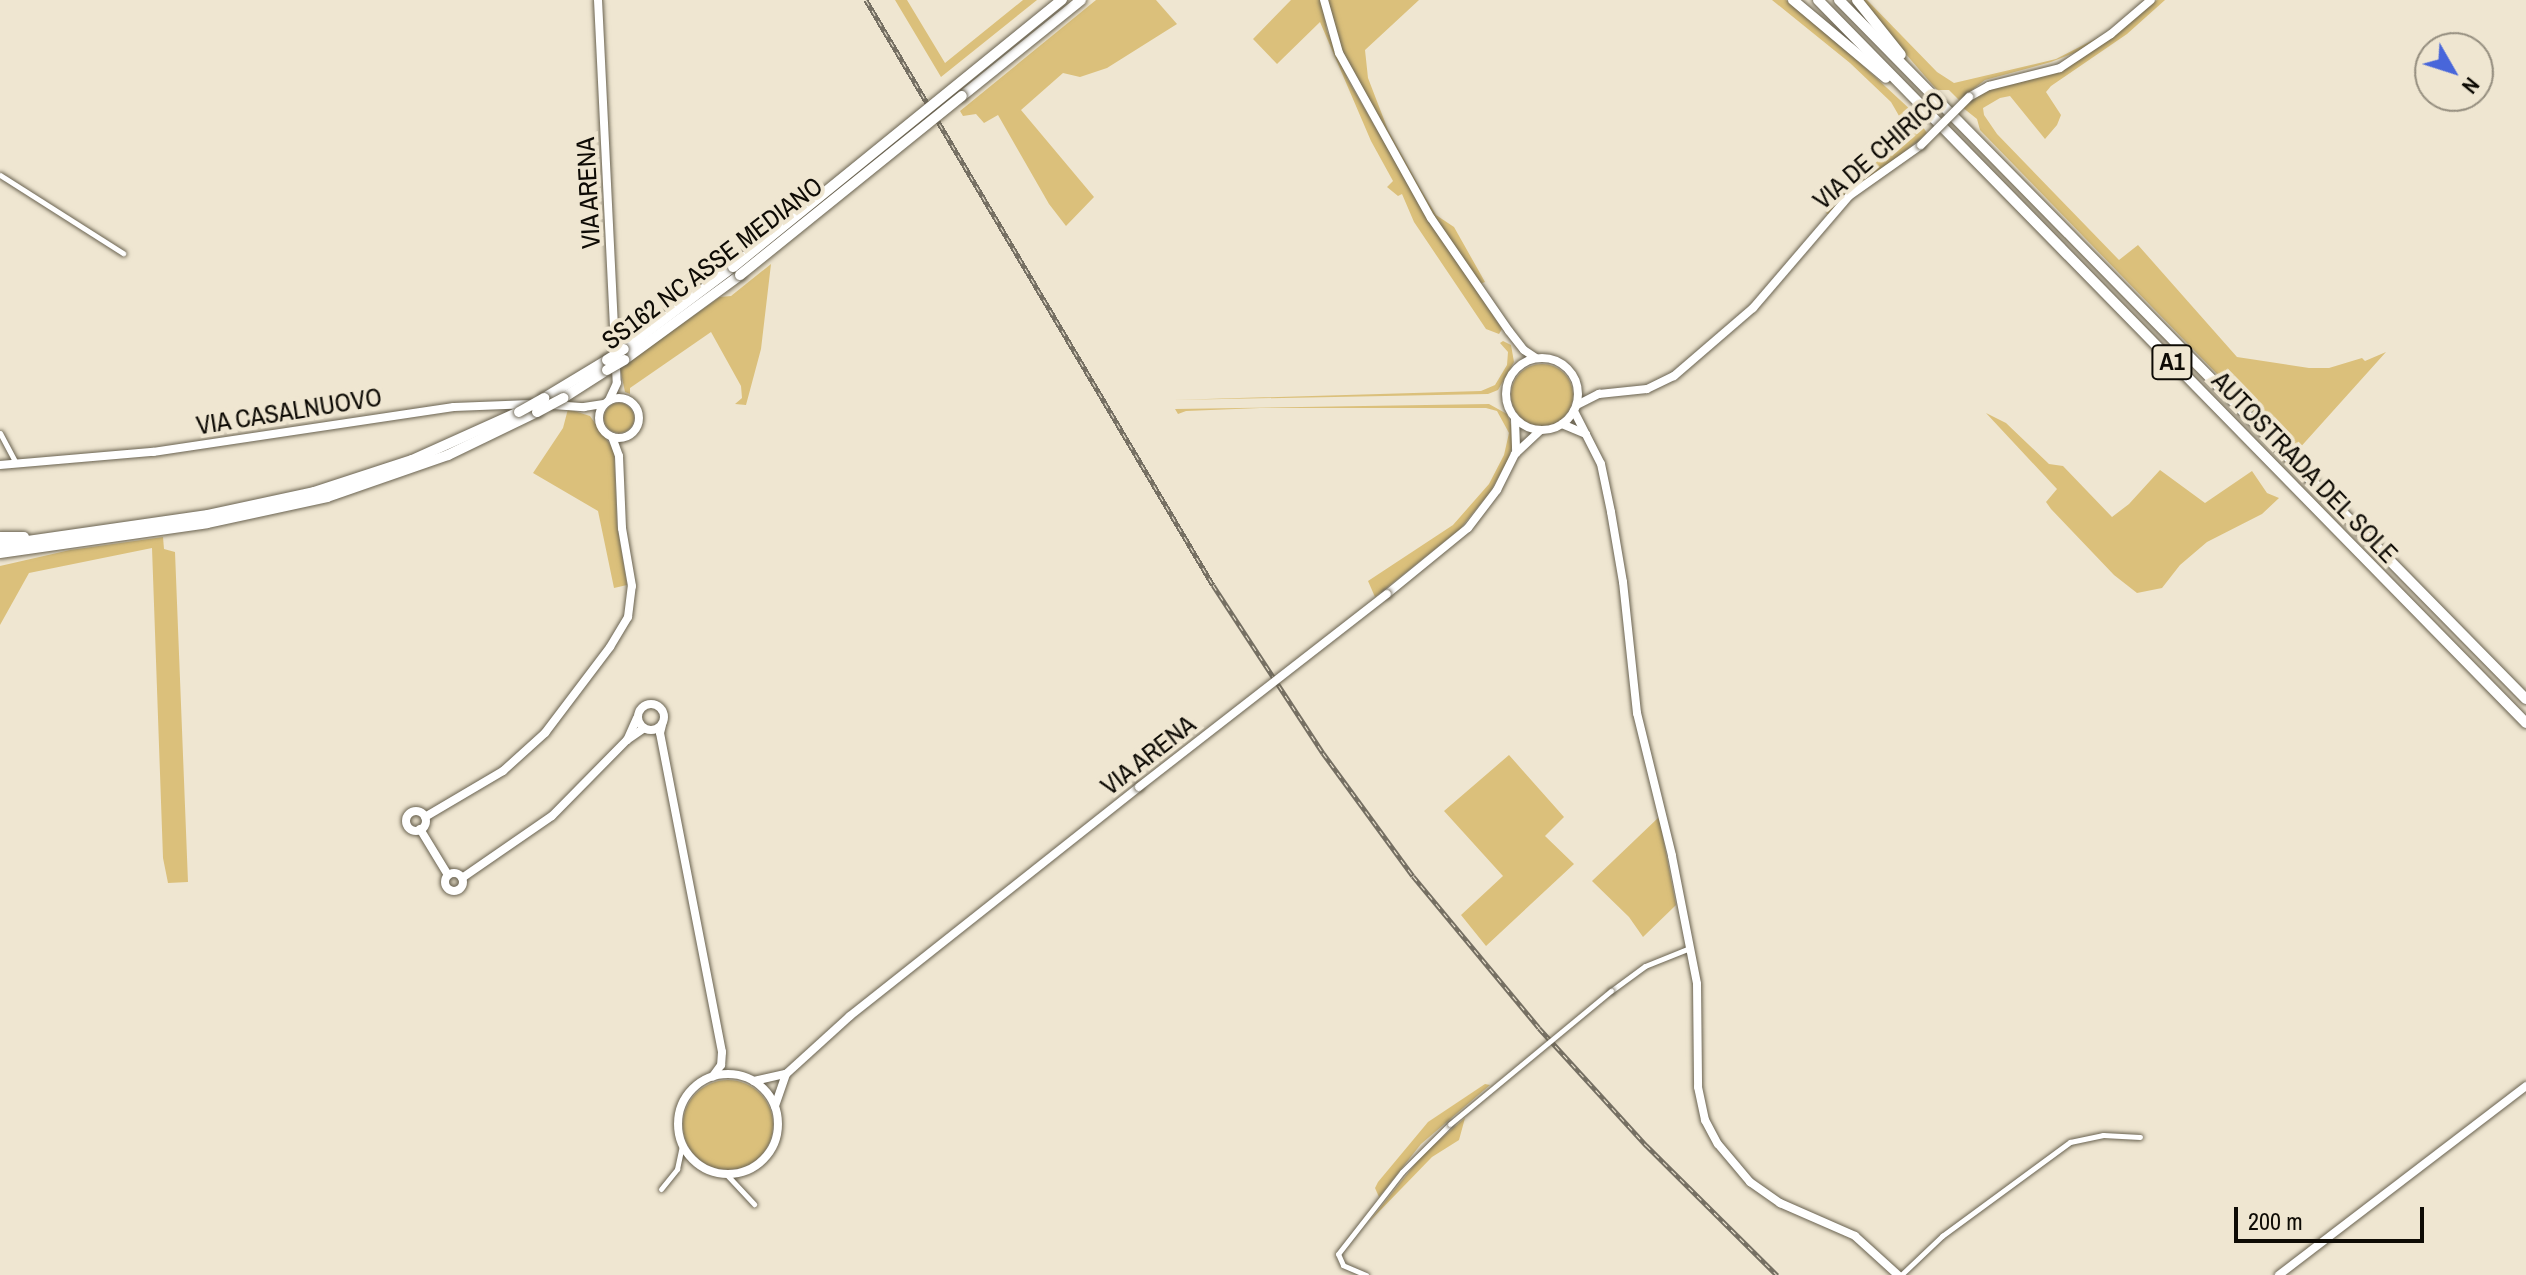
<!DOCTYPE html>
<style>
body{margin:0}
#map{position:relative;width:2526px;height:1275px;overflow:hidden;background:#efe6d1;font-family:"Archivo Narrow",sans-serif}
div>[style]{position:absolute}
.green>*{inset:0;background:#dbc07b}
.round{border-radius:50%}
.roads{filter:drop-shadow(0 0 2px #696250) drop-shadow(0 0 2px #696250)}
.street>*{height:5px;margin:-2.5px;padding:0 2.5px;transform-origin:2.5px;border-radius:2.5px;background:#fff}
.secondary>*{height:8px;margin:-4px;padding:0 4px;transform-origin:4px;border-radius:4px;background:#fff}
.secondary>.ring{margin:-4px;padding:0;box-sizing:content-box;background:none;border:8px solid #fff;border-radius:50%}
.highway>*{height:10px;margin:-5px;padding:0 5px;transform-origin:5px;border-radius:5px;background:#fff}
.rail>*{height:5px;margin-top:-2.5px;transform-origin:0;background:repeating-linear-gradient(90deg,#efe6d1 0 6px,#767063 0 12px);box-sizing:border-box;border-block:2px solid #767063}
.bridges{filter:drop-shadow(0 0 2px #696250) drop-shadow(0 0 2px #696250)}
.street-bridge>*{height:5px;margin:-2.5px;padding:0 2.5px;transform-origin:2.5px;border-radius:2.5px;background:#fff}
.secondary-bridge>*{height:8px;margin:-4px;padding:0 4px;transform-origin:4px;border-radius:4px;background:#fff}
.highway-bridge>*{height:10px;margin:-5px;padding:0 5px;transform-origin:5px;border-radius:5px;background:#fff}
span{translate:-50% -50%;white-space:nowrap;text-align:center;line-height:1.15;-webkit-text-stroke:8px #efe6d1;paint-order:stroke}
.shield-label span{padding:2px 6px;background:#efe6d1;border:2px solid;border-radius:6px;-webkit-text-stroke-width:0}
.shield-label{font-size:24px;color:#0e0b05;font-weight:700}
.street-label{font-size:26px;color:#0e0b05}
.north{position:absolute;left:2414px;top:32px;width:80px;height:80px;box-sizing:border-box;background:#efe6d1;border:2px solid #958e7f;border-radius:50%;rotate:129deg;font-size:22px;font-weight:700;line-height:32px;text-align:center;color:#0e0b05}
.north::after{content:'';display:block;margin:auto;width:28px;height:36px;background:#4866da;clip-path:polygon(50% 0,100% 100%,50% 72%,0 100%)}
.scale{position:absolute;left:2234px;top:1207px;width:190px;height:36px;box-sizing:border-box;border:4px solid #0e0b05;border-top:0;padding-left:10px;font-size:24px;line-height:28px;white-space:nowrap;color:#0e0b05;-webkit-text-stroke:6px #efe6d1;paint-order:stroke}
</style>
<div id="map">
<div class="green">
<i style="clip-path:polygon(895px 0,907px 0,945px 63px,1023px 0,1037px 0,941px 77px)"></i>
<i style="clip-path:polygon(1096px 0,1156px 0,1177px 24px,1107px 68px,1080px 77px,1063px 73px,1021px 110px,1094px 197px,1066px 226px,1049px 204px,998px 115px,984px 123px,976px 114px,963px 116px,960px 111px)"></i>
<i style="clip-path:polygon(1291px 0,1321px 0,1327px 31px,1348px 80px,1430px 221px,1502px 329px,1499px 334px,1486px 329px,1414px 222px,1402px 194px,1398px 196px,1387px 187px,1393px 181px,1371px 141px,1320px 22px,1277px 64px,1253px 39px)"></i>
<i style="clip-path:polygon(1328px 0,1419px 0,1365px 50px,1368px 78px,1388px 130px,1420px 188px,1436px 215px,1454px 227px,1485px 282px,1480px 284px,1425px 202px,1342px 50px)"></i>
<i style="clip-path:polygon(1772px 0,1786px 0,1819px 25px,1913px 112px,1927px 133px,1829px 215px,1826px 213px,1842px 194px,1896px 144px,1902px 121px,1891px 102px,1850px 63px)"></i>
<i style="clip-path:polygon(1859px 0,1867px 0,1937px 72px,1954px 83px,2056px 59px,2101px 36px,2079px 51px,2051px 62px,1985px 80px,1959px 100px,1949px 90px,1937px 90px)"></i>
<i style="clip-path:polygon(2157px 0,2165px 0,2127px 34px,2051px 86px,2046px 92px,2061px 115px,2057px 125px,2045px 139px,2010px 96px,2000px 98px,1983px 108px,1984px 115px,1997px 134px,2119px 260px,2138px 245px,2237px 357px,2309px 368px,2329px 368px,2362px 358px,2365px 361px,2386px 352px,2297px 451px,2287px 446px,1980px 130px,1977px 119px,1962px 107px,1978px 93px,2079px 60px)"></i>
<i style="clip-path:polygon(771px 264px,761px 349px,746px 405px,735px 404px,742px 398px,741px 386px,711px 332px,630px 388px,630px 394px,625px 392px,620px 368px,720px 297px,731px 296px)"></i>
<i style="clip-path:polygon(1503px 341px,1511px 345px,1514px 362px,1498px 390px,1488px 394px,1173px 400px,1481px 391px,1495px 385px,1507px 365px,1508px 352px,1500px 343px)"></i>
<i class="round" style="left:1511px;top:364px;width:62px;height:62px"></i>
<i class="round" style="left:604px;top:403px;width:30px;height:30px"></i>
<i style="clip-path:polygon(1489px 404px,1507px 414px,1515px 436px,1508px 460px,1490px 492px,1460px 529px,1375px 597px,1368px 581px,1453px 525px,1489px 484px,1504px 455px,1509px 433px,1497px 411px,1486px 408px,1260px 408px,1186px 411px,1178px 414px,1175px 409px)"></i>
<i style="clip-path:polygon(568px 409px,590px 416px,614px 450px,617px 525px,627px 585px,614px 588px,598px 511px,533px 473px,563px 428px)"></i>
<i style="clip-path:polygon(1986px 413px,2006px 423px,2049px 464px,2063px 466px,2112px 517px,2129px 504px,2160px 470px,2205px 503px,2252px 471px,2267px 493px,2279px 498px,2262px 514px,2207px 542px,2180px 565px,2162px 588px,2137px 593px,2114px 575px,2051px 509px,2046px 502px,2057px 489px)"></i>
<i style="clip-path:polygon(163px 537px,164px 549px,175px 552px,188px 882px,168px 883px,163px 858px,152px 548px,29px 573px,0 625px,0 566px,70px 550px)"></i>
<i style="clip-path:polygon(1509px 755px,1564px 817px,1545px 836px,1574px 864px,1486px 946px,1461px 915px,1503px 876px,1444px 811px)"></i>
<i style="clip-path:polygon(1659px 817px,1676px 905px,1643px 937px,1629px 917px,1592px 881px)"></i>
<i class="round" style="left:683px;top:1080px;width:90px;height:90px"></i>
<i style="clip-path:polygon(1485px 1084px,1490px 1085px,1421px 1144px,1379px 1197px,1375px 1188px,1378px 1182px,1428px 1122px)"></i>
<i style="clip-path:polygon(1465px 1118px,1459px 1140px,1432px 1157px,1368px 1223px,1424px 1153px)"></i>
</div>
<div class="roads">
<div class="street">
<i style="left:0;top:175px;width:146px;rotate:32.4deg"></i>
<i style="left:0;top:433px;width:34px;rotate:62deg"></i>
<i style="left:1611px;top:991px;width:42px;rotate:-36.3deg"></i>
<i style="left:1645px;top:966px;width:48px;rotate:-21.8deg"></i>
<i style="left:727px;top:1175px;width:40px;rotate:47deg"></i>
<i style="left:661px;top:1189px;width:26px;rotate:-51deg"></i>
<i style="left:677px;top:1169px;width:24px;rotate:-78deg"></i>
<i style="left:1366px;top:1275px;width:25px;rotate:-157deg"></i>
<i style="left:1343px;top:1265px;width:12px;rotate:-114deg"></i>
<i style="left:1338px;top:1254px;width:104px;rotate:-52deg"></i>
<i style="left:1402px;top:1172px;width:68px;rotate:-45deg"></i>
<i style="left:1901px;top:1275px;width:57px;rotate:-43.6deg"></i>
<i style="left:1942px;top:1236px;width:159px;rotate:-36.3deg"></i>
<i style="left:2070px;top:1142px;width:34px;rotate:-12deg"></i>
<i style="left:2103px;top:1135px;width:37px;rotate:3deg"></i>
</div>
<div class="secondary">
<i style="left:598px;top:0;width:383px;rotate:87.2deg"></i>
<i style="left:617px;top:383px;width:19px;rotate:115deg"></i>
<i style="left:1324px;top:0;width:55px;rotate:74.2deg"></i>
<i style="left:1339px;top:53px;width:189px;rotate:60.9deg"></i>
<i style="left:1431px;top:218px;width:137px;rotate:55.4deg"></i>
<i style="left:1509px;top:331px;width:24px;rotate:52deg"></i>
<i style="left:1524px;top:350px;width:14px;rotate:34deg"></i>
<i style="left:1969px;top:97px;width:23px;rotate:-29deg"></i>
<i style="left:1989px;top:86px;width:73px;rotate:-14.2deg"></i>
<i style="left:2060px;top:68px;width:61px;rotate:-33.7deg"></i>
<i style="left:2111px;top:34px;width:52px;rotate:-40.4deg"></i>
<i class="ring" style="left:1506px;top:358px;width:64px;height:64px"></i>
<i class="ring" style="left:599px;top:398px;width:32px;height:32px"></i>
<i style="left:553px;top:405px;width:31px;rotate:4deg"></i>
<i style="left:584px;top:407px;width:20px;rotate:-9deg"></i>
<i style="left:1577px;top:405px;width:25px;rotate:-27deg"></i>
<i style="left:1599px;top:394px;width:48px;rotate:-5.9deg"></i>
<i style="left:1647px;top:389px;width:30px;rotate:-26deg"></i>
<i style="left:1674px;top:376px;width:104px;rotate:-40.7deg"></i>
<i style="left:1753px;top:308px;width:148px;rotate:-49.4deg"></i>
<i style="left:1849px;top:196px;width:88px;rotate:-35.3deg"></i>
<i style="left:1574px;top:411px;width:59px;rotate:63deg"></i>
<i style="left:1601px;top:464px;width:49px;rotate:78.2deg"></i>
<i style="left:1611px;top:512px;width:71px;rotate:80.3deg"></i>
<i style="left:1623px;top:582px;width:132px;rotate:83.9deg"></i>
<i style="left:1637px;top:713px;width:147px;rotate:76.2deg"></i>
<i style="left:1672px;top:856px;width:130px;rotate:78.9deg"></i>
<i style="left:1697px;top:984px;width:103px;rotate:89.4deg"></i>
<i style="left:1698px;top:1087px;width:34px;rotate:78deg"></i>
<i style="left:1705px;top:1120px;width:27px;rotate:62deg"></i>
<i style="left:1718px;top:1144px;width:50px;rotate:49.9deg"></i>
<i style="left:1750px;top:1182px;width:37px;rotate:35deg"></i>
<i style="left:1780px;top:1203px;width:82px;rotate:23.7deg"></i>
<i style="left:1855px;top:1236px;width:58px;rotate:42.2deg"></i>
<i style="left:1515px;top:419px;width:34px;rotate:88deg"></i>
<i style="left:1562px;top:424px;width:26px;rotate:23deg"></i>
<i style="left:0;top:465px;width:154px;rotate:-4.9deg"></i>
<i style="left:153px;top:452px;width:304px;rotate:-8.5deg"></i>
<i style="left:454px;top:407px;width:77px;rotate:-2.2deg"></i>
<i style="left:1387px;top:594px;width:104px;rotate:-39.2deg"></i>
<i style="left:1468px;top:528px;width:48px;rotate:-52.7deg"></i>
<i style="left:1497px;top:490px;width:40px;rotate:-63.4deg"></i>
<i style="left:1515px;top:454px;width:35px;rotate:-43deg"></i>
<i class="ring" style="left:638px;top:704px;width:18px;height:18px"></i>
<i style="left:637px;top:718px;width:24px;rotate:114deg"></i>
<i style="left:627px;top:740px;width:19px;rotate:-35deg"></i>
<i style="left:662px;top:725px;width:8px;rotate:104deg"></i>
<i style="left:660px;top:733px;width:325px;rotate:79deg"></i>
<i style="left:722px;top:1052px;width:13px;rotate:94deg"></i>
<i style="left:721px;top:1065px;width:14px;rotate:126deg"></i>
<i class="ring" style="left:406px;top:811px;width:12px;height:12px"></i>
<i style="left:425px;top:817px;width:91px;rotate:-30.5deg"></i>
<i style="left:503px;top:771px;width:57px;rotate:-42.1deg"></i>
<i style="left:545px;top:733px;width:108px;rotate:-52.9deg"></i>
<i style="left:610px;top:647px;width:35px;rotate:-59deg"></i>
<i style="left:628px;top:617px;width:31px;rotate:-83deg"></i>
<i style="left:632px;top:586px;width:59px;rotate:-99.8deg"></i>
<i style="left:622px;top:528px;width:72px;rotate:-92.4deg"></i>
<i style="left:619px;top:456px;width:20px;rotate:-110deg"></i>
<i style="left:420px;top:829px;width:54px;rotate:58.7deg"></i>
<i class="ring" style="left:445px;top:873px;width:10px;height:10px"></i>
<i style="left:462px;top:878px;width:109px;rotate:-34.6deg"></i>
<i style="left:552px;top:816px;width:107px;rotate:-45.4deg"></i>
<i class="ring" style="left:678px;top:1074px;width:92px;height:92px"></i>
<i style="left:754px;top:1081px;width:32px;rotate:-13deg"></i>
<i style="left:775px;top:1106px;width:34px;rotate:-71deg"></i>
<i style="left:786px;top:1074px;width:86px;rotate:-42.2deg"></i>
<i style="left:850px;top:1016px;width:369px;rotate:-38.4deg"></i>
<i style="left:2279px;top:1275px;width:311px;rotate:-37.4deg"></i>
</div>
<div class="highway">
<i style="left:1793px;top:0;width:121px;rotate:40deg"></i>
<i style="left:1818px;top:0;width:1012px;rotate:45.6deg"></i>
<i style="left:1839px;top:0;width:980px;rotate:45.5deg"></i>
<i style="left:1857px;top:0;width:70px;rotate:51.3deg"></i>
<i style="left:962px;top:96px;width:153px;rotate:-38.9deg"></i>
<i style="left:624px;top:349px;width:136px;rotate:-37deg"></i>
<i style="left:624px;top:360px;width:144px;rotate:-36.2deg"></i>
<i style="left:544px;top:398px;width:74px;rotate:-31.1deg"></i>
<i style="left:563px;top:398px;width:52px;rotate:-32.5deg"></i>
<i style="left:0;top:537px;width:24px"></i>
<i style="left:0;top:545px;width:210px;rotate:-8.2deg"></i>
<i style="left:208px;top:515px;width:108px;rotate:-12.2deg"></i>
<i style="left:314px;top:492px;width:103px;rotate:-18.1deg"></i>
<i style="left:412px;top:460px;width:117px;rotate:-24.2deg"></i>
<i style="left:0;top:553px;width:209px;rotate:-8.2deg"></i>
<i style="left:207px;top:523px;width:123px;rotate:-12.2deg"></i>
<i style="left:327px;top:497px;width:128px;rotate:-19.1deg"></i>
<i style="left:448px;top:455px;width:99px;rotate:-25.8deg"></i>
</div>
</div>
<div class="rail">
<i style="left:866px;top:0;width:680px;rotate:59.33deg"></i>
<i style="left:1213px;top:585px;width:201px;rotate:56.8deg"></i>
<i style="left:1323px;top:753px;width:152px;rotate:53.8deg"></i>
<i style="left:1413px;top:876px;width:197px;rotate:50.3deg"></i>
<i style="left:1539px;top:1028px;width:159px;rotate:47.6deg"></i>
<i style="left:1646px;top:1145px;width:185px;rotate:44.8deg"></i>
</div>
<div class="bridges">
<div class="street-bridge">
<i style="left:1450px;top:1124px;width:209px;rotate:-39.6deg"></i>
</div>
<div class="secondary-bridge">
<i style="left:1921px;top:145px;width:68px;rotate:-45deg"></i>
<i style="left:1139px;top:787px;width:314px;rotate:-37.9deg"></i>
</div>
<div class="highway-bridge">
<i style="left:733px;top:267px;width:424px;rotate:-39.1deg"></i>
<i style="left:740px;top:275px;width:285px;rotate:-38.9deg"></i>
<i style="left:607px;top:360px;width:20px;rotate:-33deg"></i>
<i style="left:607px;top:370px;width:20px;rotate:-30deg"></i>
<i style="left:519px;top:412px;width:29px;rotate:-29deg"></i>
<i style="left:537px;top:412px;width:30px;rotate:-28deg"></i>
</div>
</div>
<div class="shield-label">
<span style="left:2172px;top:362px">A1</span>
</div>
<div class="street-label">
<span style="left:1879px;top:150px;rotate:-41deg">VIA DE CHIRICO</span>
<span style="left:588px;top:193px;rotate:-93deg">VIA ARENA</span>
<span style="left:712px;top:263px;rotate:-37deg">SS162 NC ASSE MEDIANO</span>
<span style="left:289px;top:411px;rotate:-9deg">VIA CASALNUOVO</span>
<span style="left:2305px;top:467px;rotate:46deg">AUTOSTRADA DEL SOLE</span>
<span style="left:1148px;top:755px;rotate:-38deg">VIA ARENA</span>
</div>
<div class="north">N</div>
<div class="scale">200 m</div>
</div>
